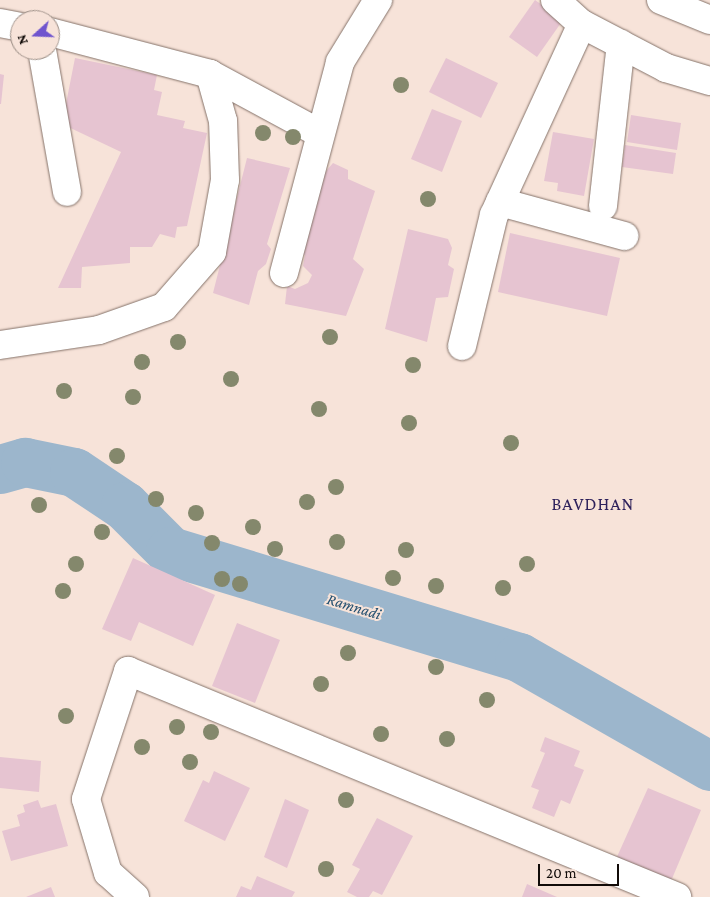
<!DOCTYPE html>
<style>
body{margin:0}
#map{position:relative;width:710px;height:897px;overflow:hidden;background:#f7e3d9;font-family:"Crimson Pro",serif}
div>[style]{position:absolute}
.river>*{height:49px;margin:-24.5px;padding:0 24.5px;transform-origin:24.5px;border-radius:24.5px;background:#9cb6cc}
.building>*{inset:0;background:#e6c4d1}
.roads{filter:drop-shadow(0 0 1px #85736a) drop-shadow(0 0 1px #85736a)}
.minor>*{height:28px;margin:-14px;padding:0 14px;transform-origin:14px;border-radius:14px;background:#fff}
.major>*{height:28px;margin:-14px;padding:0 14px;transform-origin:14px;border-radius:14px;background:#fff}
.trees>*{width:16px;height:16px;margin:-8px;border-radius:50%;background:#84886c}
span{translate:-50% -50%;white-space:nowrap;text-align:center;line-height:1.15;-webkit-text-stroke:4px #f7e3d9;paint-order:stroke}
.water-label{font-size:16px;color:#234f6f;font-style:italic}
.quarter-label{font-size:18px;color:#2e215b;letter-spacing:1px}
.north{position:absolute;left:10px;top:10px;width:50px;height:50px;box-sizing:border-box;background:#f7e3d9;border:1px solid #9b8d85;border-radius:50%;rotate:250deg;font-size:14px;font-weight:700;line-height:20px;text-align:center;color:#110b08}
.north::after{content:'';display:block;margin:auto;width:18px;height:22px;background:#6f54ce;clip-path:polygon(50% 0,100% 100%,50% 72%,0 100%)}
.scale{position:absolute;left:538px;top:864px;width:81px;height:22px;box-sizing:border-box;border:2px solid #110b08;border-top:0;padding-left:6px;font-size:15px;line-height:18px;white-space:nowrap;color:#110b08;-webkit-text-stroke:4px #f7e3d9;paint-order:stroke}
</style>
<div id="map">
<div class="river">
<i style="left:0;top:469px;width:26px;rotate:-16deg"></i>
<i style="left:25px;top:462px;width:50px;rotate:11.5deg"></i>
<i style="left:74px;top:472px;width:61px;rotate:33.7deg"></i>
<i style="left:125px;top:506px;width:64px;rotate:45deg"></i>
<i style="left:170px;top:551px;width:365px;rotate:16.9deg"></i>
<i style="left:519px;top:657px;width:220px;rotate:29.7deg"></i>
</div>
<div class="building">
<i style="clip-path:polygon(535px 0,563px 20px,537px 57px,509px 37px)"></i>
<i style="clip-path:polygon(75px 58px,157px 75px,154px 90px,162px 92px,157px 115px,185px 121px,183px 128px,207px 133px,187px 226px,177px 227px,175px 238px,160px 234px,152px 247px,130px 247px,130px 263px,82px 267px,81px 288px,58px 288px,121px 152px,62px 124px)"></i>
<i style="clip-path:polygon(446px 58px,498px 83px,481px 118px,429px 92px)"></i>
<i style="clip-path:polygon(0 74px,4px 75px,1px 104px,0 104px)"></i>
<i style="clip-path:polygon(432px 109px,462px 121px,442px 172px,411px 159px)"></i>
<i style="clip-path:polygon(631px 115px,681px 123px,677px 150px,627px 142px)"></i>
<i style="clip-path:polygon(553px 132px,594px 139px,584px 196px,557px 191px,558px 183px,544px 181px)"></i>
<i style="clip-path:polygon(625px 145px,676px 153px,673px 174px,622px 167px)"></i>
<i style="clip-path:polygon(247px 158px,290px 168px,267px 244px,271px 249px,266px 264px,258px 271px,249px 305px,213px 293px)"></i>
<i style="clip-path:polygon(333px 163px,348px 170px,348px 179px,375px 191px,353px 259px,364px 269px,346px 316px,285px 304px,287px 286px,295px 289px,308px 283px,312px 275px,303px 266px,305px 255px,291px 251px,321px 177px)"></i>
<i style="clip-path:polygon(408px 229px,448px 239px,452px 248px,448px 265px,454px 269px,448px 297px,436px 298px,427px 342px,385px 329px)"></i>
<i style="clip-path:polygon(510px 233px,620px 258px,607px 316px,498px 292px)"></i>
<i style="clip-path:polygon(133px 558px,215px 595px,193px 646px,139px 622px,131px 641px,102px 629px)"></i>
<i style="clip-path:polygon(237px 623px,280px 640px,255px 703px,212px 686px)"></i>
<i style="clip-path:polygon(545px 737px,580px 751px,574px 766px,584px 770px,570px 804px,561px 800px,554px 817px,532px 808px,539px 790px,531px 787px,545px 753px,540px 751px)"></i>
<i style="clip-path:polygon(0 757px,41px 761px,39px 792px,0 788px)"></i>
<i style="clip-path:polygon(214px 771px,250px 788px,225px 841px,184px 821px,203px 780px,209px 783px)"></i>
<i style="clip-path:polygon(648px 788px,701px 810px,671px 881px,616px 859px)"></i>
<i style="clip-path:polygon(285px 799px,309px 810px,287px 868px,264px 857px)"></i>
<i style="clip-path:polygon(38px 800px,41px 808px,56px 804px,68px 846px,11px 861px,2px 831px,20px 826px,17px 815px,25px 812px,23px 805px)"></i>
<i style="clip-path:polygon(377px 818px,413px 836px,382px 895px,373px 891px,369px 897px,357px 897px,347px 892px,360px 869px,352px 865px)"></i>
<i style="clip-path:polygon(257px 876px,295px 892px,292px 897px,236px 897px,241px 886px,251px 890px)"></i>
<i style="clip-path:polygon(527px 884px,557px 897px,522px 897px)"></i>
<i style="clip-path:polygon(51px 887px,55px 897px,26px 897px)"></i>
</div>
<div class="roads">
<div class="minor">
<i style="left:555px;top:0;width:36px;rotate:42deg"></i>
<i style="left:582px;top:24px;width:95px;rotate:27.6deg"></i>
<i style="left:666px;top:68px;width:46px;rotate:16.5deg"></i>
<i style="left:0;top:23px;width:20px;rotate:11deg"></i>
<i style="left:50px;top:32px;width:165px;rotate:14.7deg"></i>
<i style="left:210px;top:74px;width:124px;rotate:28.4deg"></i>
<i style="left:42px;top:50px;width:144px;rotate:80deg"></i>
<i style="left:500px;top:202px;width:129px;rotate:15.3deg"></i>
<i style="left:603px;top:206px;width:163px;rotate:-83.7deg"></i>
<i style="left:284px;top:273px;width:218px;rotate:-75.1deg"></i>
<i style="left:340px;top:62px;width:73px;rotate:-58.5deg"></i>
<i style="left:0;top:345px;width:100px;rotate:-8.6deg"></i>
<i style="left:99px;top:330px;width:69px;rotate:-19.5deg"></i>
<i style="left:164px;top:307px;width:73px;rotate:-48.9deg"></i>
<i style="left:212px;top:252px;width:73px;rotate:-79.8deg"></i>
<i style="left:225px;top:180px;width:59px;rotate:-91.9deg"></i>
<i style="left:223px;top:121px;width:49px;rotate:-105.5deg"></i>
<i style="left:462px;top:346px;width:135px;rotate:-76.3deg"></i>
<i style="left:494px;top:215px;width:210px;rotate:-65.3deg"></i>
<i style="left:135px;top:897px;width:36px;rotate:-138deg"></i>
<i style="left:108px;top:873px;width:77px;rotate:-106.6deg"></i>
<i style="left:86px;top:799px;width:135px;rotate:-71.8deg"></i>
<i style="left:128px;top:671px;width:594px;rotate:22.37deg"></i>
</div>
<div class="major">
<i style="left:661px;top:0;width:53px;rotate:22.2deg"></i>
</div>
</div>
<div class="trees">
<i style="left:401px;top:85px"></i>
<i style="left:263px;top:133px"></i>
<i style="left:293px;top:137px"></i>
<i style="left:428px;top:199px"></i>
<i style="left:330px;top:337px"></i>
<i style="left:178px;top:342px"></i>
<i style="left:142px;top:362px"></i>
<i style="left:413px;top:365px"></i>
<i style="left:231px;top:379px"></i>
<i style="left:64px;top:391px"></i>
<i style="left:133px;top:397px"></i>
<i style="left:319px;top:409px"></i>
<i style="left:409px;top:423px"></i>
<i style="left:511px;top:443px"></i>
<i style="left:117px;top:456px"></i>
<i style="left:336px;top:487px"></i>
<i style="left:156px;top:499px"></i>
<i style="left:307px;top:502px"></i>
<i style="left:39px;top:505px"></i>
<i style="left:196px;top:513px"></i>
<i style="left:253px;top:527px"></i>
<i style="left:102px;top:532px"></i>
<i style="left:337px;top:542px"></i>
<i style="left:212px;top:543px"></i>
<i style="left:275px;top:549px"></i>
<i style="left:406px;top:550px"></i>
<i style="left:76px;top:564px"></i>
<i style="left:527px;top:564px"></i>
<i style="left:393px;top:578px"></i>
<i style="left:222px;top:579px"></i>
<i style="left:240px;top:584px"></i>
<i style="left:436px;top:586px"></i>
<i style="left:503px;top:588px"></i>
<i style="left:63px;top:591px"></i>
<i style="left:348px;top:653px"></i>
<i style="left:436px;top:667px"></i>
<i style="left:321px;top:684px"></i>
<i style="left:487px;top:700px"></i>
<i style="left:66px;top:716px"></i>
<i style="left:177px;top:727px"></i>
<i style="left:211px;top:732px"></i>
<i style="left:381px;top:734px"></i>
<i style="left:447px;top:739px"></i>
<i style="left:142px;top:747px"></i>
<i style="left:190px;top:762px"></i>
<i style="left:346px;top:800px"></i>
<i style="left:326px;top:869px"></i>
</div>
<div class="water-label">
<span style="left:354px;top:607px;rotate:17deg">Ramnadi</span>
</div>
<div class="quarter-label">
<span style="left:593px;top:504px">BAVDHAN</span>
</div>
<div class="north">N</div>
<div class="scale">20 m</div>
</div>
